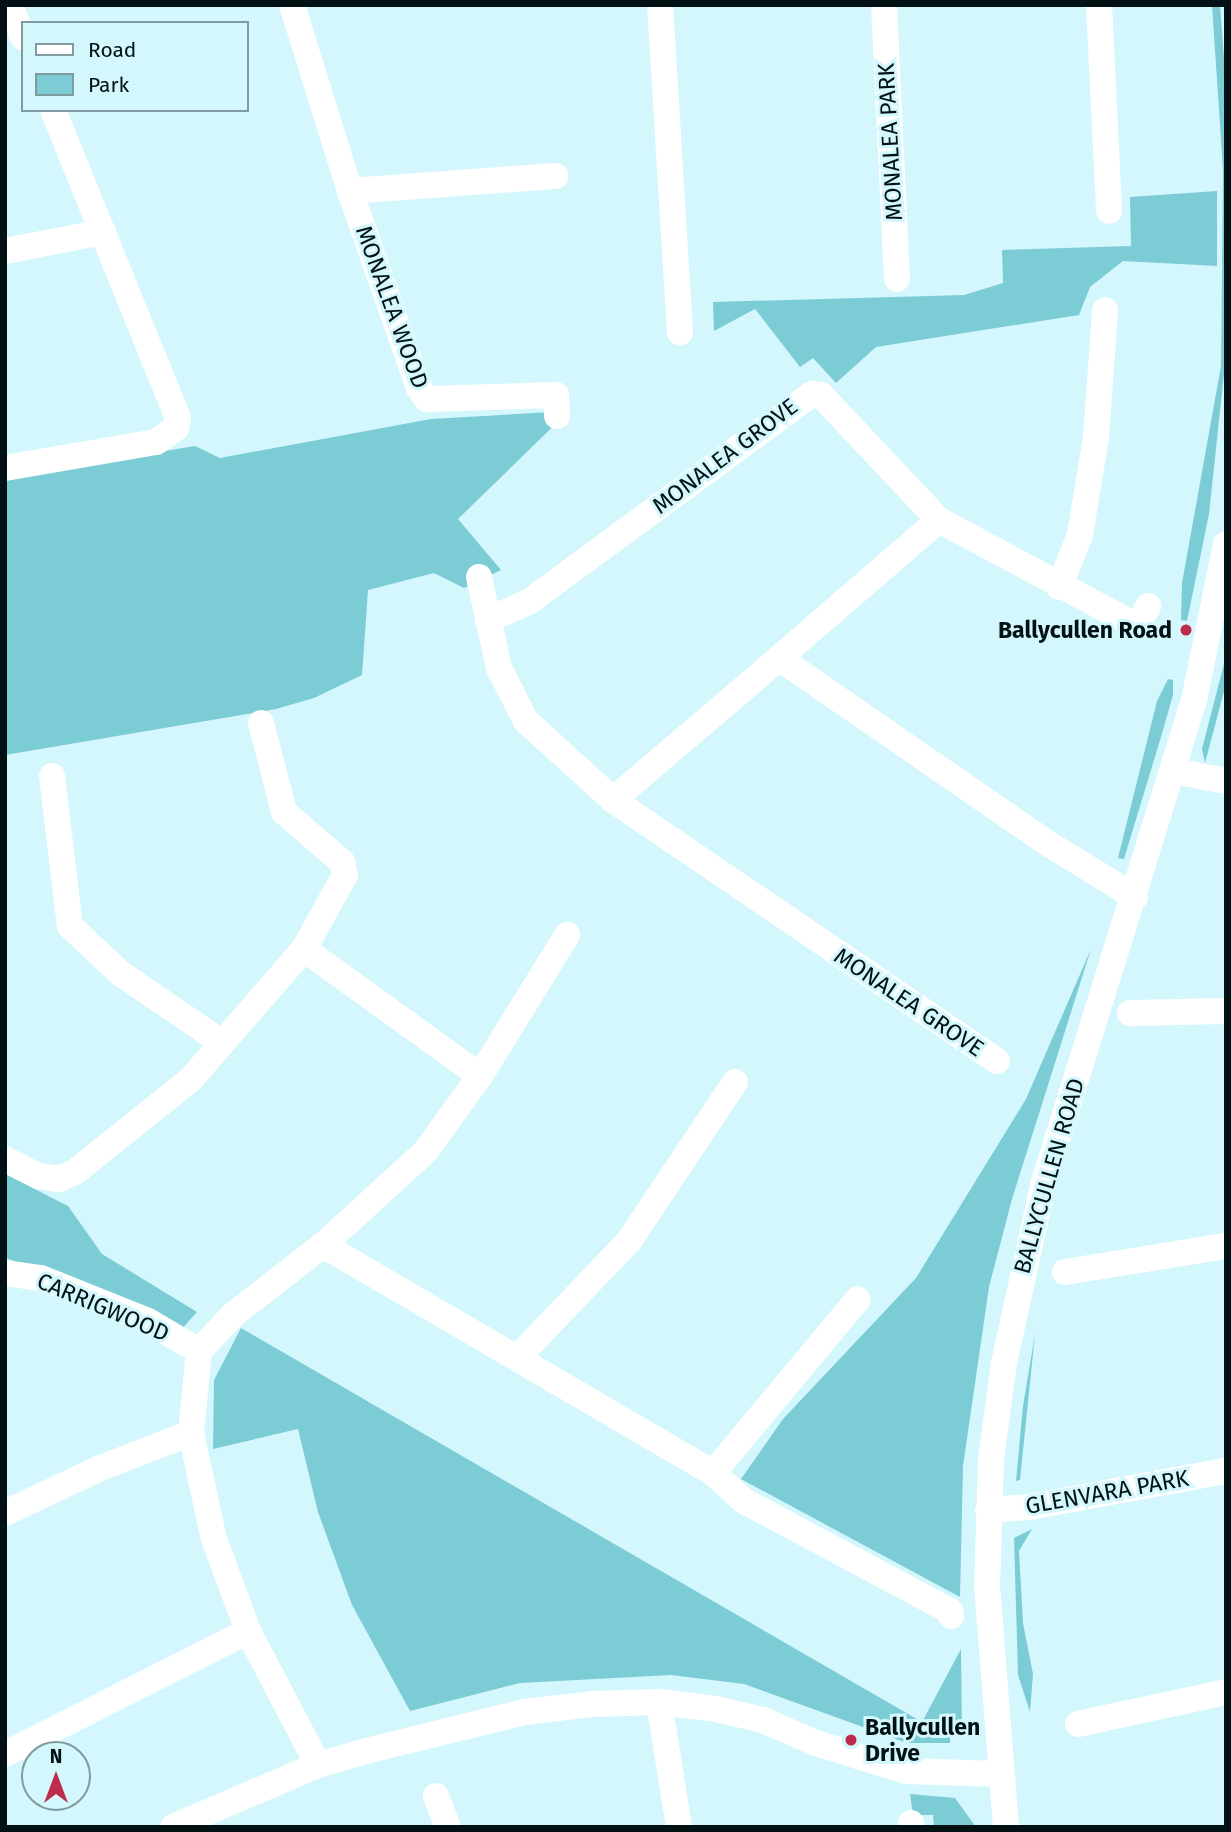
<!DOCTYPE html>
<style>
body{margin:0}
#map{position:relative;width:1231px;height:1832px;overflow:hidden;background:#d3f7fc;font-family:"Fira Sans",sans-serif}
div>[style]{position:absolute}
.green>*{inset:0;background:#7cccd6}
.minor>*{height:26px;margin:-13px;padding:0 13px;transform-origin:13px;border-radius:13px;background:#fff}
.dots>*{width:19px;height:19px;translate:-50% -50%;box-sizing:border-box;border:4px solid #d3f7fc;border-radius:50%}
span{translate:-50% -50%;white-space:nowrap;text-align:center;line-height:1.15;-webkit-text-stroke:6px #d3f7fc;paint-order:stroke}
.street-label{font-size:23px;color:#021214}
.poi-label{font-size:23px;color:#021214;font-weight:700}
.right{translate:-100% -50%;text-align:right}
.left{translate:0 -50%;text-align:left}
.frame{position:absolute;inset:0;border:7px solid #021214;pointer-events:none}
.legend{position:absolute;left:21px;top:21px;width:228px;height:91px;box-sizing:border-box;background:#d3f7fc;border:2px solid #7f9b9f;margin:0;padding:9px 12px;list-style:none;font-size:21px;color:#021214}
.legend li{display:flex;align-items:center;gap:14px;height:35px}
.legend b{width:35px;border:2px solid #7f9b9f}
.north{position:absolute;left:21px;top:1741px;width:70px;height:70px;box-sizing:border-box;background:#d3f7fc;border:2px solid #7f9b9f;border-radius:50%;rotate:0deg;font-size:19px;font-weight:700;line-height:28px;text-align:center;color:#021214}
.north::after{content:'';display:block;margin:auto;width:24px;height:32px;background:#bd2c4a;clip-path:polygon(50% 0,100% 100%,50% 72%,0 100%)}
</style>
<div id="map">
<div class="green">
<i style="clip-path:polygon(1212px 5px,1220px 5px,1226px 85px,1226px 355px,1209px 514px,1187px 621px,1181px 620px,1182px 583px,1221px 366px,1223px 170px)"></i>
<i style="clip-path:polygon(1217px 191px,1217px 266px,1123px 261px,1090px 287px,1079px 315px,876px 347px,836px 383px,813px 358px,800px 367px,755px 309px,714px 331px,713px 302px,964px 295px,1003px 283px,1002px 250px,1131px 246px,1130px 197px)"></i>
<i style="clip-path:polygon(569px 411px,458px 519px,501px 570px,464px 588px,434px 573px,368px 590px,362px 675px,314px 698px,276px 709px,5px 755px,5px 478px,195px 446px,220px 458px,431px 419px)"></i>
<i style="clip-path:polygon(1226px 656px,1226px 684px,1205px 763px,1202px 749px)"></i>
<i style="clip-path:polygon(1168px 679px,1173px 680px,1173px 695px,1161px 737px,1124px 859px,1118px 858px,1157px 701px)"></i>
<i style="clip-path:polygon(1091px 949px,1012px 1199px,989px 1287px,963px 1466px,960px 1597px,741px 1479px,783px 1419px,916px 1278px,1026px 1099px)"></i>
<i style="clip-path:polygon(5px 1174px,68px 1206px,102px 1254px,197px 1312px,180px 1331px,67px 1278px,5px 1258px)"></i>
<i style="clip-path:polygon(241px 1328px,922px 1722px,961px 1649px,962px 1733px,950px 1734px,950px 1743px,907px 1743px,744px 1684px,671px 1675px,520px 1683px,410px 1711px,352px 1605px,318px 1512px,298px 1429px,213px 1449px,214px 1380px)"></i>
<i style="clip-path:polygon(1035px 1334px,1020px 1480px,1016px 1481px,1023px 1406px)"></i>
<i style="clip-path:polygon(1032px 1529px,1019px 1551px,1023px 1623px,1033px 1674px,1030px 1712px,1018px 1675px,1014px 1538px)"></i>
<i style="clip-path:polygon(910px 1794px,955px 1798px,976px 1827px,934px 1827px,933px 1815px,913px 1815px)"></i>
</div>
<div class="minor">
<i style="left:10px;top:5px;width:35px;rotate:68deg"></i>
<i style="left:292px;top:5px;width:195px;rotate:72.7deg"></i>
<i style="left:350px;top:191px;width:209px;rotate:70.7deg"></i>
<i style="left:419px;top:388px;width:14px;rotate:54deg"></i>
<i style="left:427px;top:399px;width:129px;rotate:-1.8deg"></i>
<i style="left:556px;top:395px;width:21px;rotate:87deg"></i>
<i style="left:660px;top:5px;width:328px;rotate:86.5deg"></i>
<i style="left:884px;top:5px;width:274px;rotate:87.3deg"></i>
<i style="left:1099px;top:5px;width:206px;rotate:87.2deg"></i>
<i style="left:350px;top:191px;width:206px;rotate:-4.2deg"></i>
<i style="left:5px;top:251px;width:100px;rotate:-11deg"></i>
<i style="left:5px;top:468px;width:153px;rotate:-9.8deg"></i>
<i style="left:156px;top:442px;width:24px;rotate:-35deg"></i>
<i style="left:176px;top:428px;width:10px;rotate:-79deg"></i>
<i style="left:178px;top:418px;width:332px;rotate:-112.1deg"></i>
<i style="left:479px;top:577px;width:93px;rotate:77.6deg"></i>
<i style="left:499px;top:668px;width:59px;rotate:63deg"></i>
<i style="left:526px;top:721px;width:118px;rotate:42.2deg"></i>
<i style="left:1059px;top:587px;width:56px;rotate:-68deg"></i>
<i style="left:1080px;top:535px;width:99px;rotate:-80.7deg"></i>
<i style="left:1096px;top:437px;width:127px;rotate:-85.9deg"></i>
<i style="left:488px;top:620px;width:46px;rotate:-24.3deg"></i>
<i style="left:530px;top:601px;width:350px;rotate:-36.3deg"></i>
<i style="left:812px;top:394px;width:9px;rotate:6deg"></i>
<i style="left:821px;top:395px;width:172px;rotate:46.7deg"></i>
<i style="left:939px;top:520px;width:225px;rotate:28.2deg"></i>
<i style="left:1137px;top:626px;width:23px;rotate:-61deg"></i>
<i style="left:779px;top:658px;width:211px;rotate:-40.8deg"></i>
<i style="left:261px;top:723px;width:92px;rotate:75.5deg"></i>
<i style="left:284px;top:812px;width:77px;rotate:40.8deg"></i>
<i style="left:342px;top:862px;width:13px;rotate:77deg"></i>
<i style="left:345px;top:875px;width:85px;rotate:119deg"></i>
<i style="left:1174px;top:771px;width:53px;rotate:10.9deg"></i>
<i style="left:52px;top:776px;width:151px;rotate:83.2deg"></i>
<i style="left:70px;top:926px;width:69px;rotate:43.2deg"></i>
<i style="left:120px;top:973px;width:122px;rotate:34.3deg"></i>
<i style="left:1130px;top:1013px;width:96px;rotate:-1.2deg"></i>
<i style="left:997px;top:1061px;width:464px;rotate:-145.8deg"></i>
<i style="left:613px;top:800px;width:218px;rotate:-40.5deg"></i>
<i style="left:779px;top:658px;width:328px;rotate:34.6deg"></i>
<i style="left:1049px;top:844px;width:101px;rotate:31.6deg"></i>
<i style="left:480px;top:1076px;width:166px;rotate:-58.3deg"></i>
<i style="left:5px;top:1159px;width:38px;rotate:27deg"></i>
<i style="left:39px;top:1176px;width:20px;rotate:9deg"></i>
<i style="left:59px;top:1179px;width:17px;rotate:-24deg"></i>
<i style="left:75px;top:1172px;width:149px;rotate:-38.7deg"></i>
<i style="left:191px;top:1079px;width:172px;rotate:-49deg"></i>
<i style="left:304px;top:949px;width:217px;rotate:35.8deg"></i>
<i style="left:480px;top:1076px;width:92px;rotate:125.8deg"></i>
<i style="left:426px;top:1151px;width:139px;rotate:137.6deg"></i>
<i style="left:323px;top:1245px;width:113px;rotate:142.2deg"></i>
<i style="left:234px;top:1314px;width:51px;rotate:133.4deg"></i>
<i style="left:323px;top:1245px;width:452px;rotate:30.3deg"></i>
<i style="left:713px;top:1473px;width:42px;rotate:42.1deg"></i>
<i style="left:744px;top:1501px;width:234px;rotate:28.1deg"></i>
<i style="left:950px;top:1611px;width:5px;rotate:79deg"></i>
<i style="left:1065px;top:1272px;width:163px;rotate:-9.2deg"></i>
<i style="left:5px;top:1273px;width:36px;rotate:8deg"></i>
<i style="left:41px;top:1278px;width:115px;rotate:21.9deg"></i>
<i style="left:148px;top:1321px;width:59px;rotate:30.5deg"></i>
<i style="left:199px;top:1351px;width:82px;rotate:95.6deg"></i>
<i style="left:191px;top:1433px;width:108px;rotate:77.8deg"></i>
<i style="left:214px;top:1539px;width:98px;rotate:69.7deg"></i>
<i style="left:248px;top:1631px;width:151px;rotate:62.4deg"></i>
<i style="left:519px;top:1356px;width:159px;rotate:-46.3deg"></i>
<i style="left:629px;top:1241px;width:191px;rotate:-56.3deg"></i>
<i style="left:713px;top:1473px;width:226px;rotate:-50.2deg"></i>
<i style="left:988px;top:1510px;width:41px;rotate:-4.2deg"></i>
<i style="left:1029px;top:1507px;width:200px;rotate:-10.4deg"></i>
<i style="left:5px;top:1513px;width:103px;rotate:-25.3deg"></i>
<i style="left:98px;top:1469px;width:100px;rotate:-21.2deg"></i>
<i style="left:659px;top:1702px;width:127px;rotate:80.9deg"></i>
<i style="left:1078px;top:1724px;width:151px;rotate:-12.2deg"></i>
<i style="left:5px;top:1754px;width:272px;rotate:-26.8deg"></i>
<i style="left:436px;top:1796px;width:33px;rotate:69deg"></i>
<i style="left:173px;top:1827px;width:158px;rotate:-23.2deg"></i>
<i style="left:318px;top:1765px;width:54px;rotate:-16.1deg"></i>
<i style="left:370px;top:1750px;width:160px;rotate:-13.8deg"></i>
<i style="left:525px;top:1712px;width:67px;rotate:-6.8deg"></i>
<i style="left:592px;top:1704px;width:67px;rotate:-1.7deg"></i>
<i style="left:659px;top:1702px;width:57px;rotate:7deg"></i>
<i style="left:716px;top:1709px;width:48px;rotate:13.2deg"></i>
<i style="left:763px;top:1720px;width:58px;rotate:23.5deg"></i>
<i style="left:816px;top:1743px;width:94px;rotate:17.3deg"></i>
<i style="left:906px;top:1771px;width:94px;rotate:1.8deg"></i>
<i style="left:911px;top:1827px;width:4px;rotate:-90deg"></i>
<i style="left:1006px;top:1827px;width:240px;rotate:-94.5deg"></i>
<i style="left:987px;top:1588px;width:129px;rotate:-88.2deg"></i>
<i style="left:991px;top:1459px;width:97px;rotate:-82.3deg"></i>
<i style="left:1004px;top:1363px;width:182px;rotate:-77.6deg"></i>
<i style="left:1043px;top:1185px;width:508px;rotate:-72.71deg"></i>
<i style="left:1194px;top:700px;width:159px;rotate:-78.4deg"></i>
</div>
<div class="dots">
<i style="left:1186px;top:630px;background:#bd2c4a"></i>
<i style="left:851px;top:1740px;background:#bd2c4a"></i>
</div>
<div class="street-label">
<span style="left:890px;top:142px;rotate:-93deg">MONALEA PARK</span>
<span style="left:392px;top:307px;rotate:70deg">MONALEA WOOD</span>
<span style="left:725px;top:456px;rotate:-37deg">MONALEA GROVE</span>
<span style="left:909px;top:1002px;rotate:34deg">MONALEA GROVE</span>
<span style="left:1049px;top:1176px;rotate:-74deg">BALLYCULLEN ROAD</span>
<span style="left:103px;top:1307px;rotate:23deg">CARRIGWOOD</span>
<span style="left:1107px;top:1492px;rotate:-10deg">GLENVARA PARK</span>
</div>
<div class="poi-label">
<span class="right" style="left:1172px;top:630px">Ballycullen Road</span>
<span class="left" style="left:865px;top:1740px">Ballycullen<br>Drive</span>
</div>
<div class="frame"></div>
<ul class="legend">
<li><b style="height:9px;background:#fff"></b>Road</li>
<li><b style="height:19px;background:#7cccd6"></b>Park</li>
</ul>
<div class="north">N</div>
</div>
